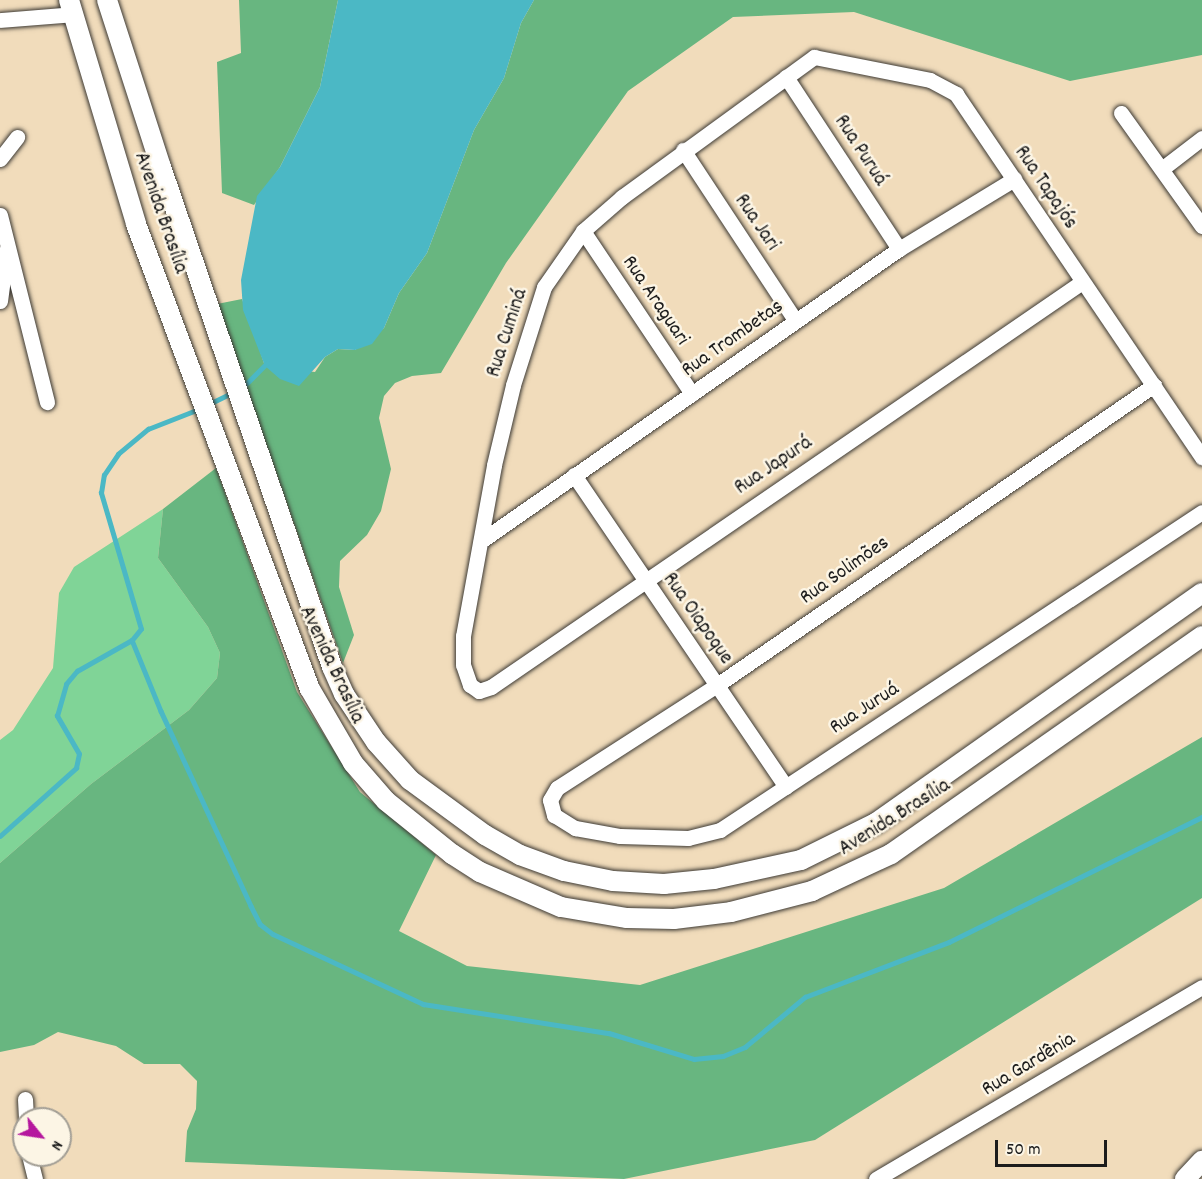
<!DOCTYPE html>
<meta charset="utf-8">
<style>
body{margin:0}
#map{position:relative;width:1202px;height:1179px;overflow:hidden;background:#f1dcbb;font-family:Dekko,sans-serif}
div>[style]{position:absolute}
.green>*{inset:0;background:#80d497}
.forest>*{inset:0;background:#68b680}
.water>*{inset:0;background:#4bb8c5}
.stream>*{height:4.5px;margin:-2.25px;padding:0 2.25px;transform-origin:2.25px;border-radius:2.25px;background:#4bb8c5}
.roads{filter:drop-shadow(0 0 2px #3c3934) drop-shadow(0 0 2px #3c3934)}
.minor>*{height:15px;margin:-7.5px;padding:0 7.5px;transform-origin:7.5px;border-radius:7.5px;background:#fff}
.tertiary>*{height:20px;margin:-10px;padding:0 10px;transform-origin:10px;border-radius:10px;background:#fff}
span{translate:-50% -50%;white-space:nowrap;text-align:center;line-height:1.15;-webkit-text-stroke:5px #fcf5e5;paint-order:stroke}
.street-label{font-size:21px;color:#1c1c1c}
.north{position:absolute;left:12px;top:1107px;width:60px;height:60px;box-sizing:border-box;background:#fcf5e5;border:2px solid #a29e95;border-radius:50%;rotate:120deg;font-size:16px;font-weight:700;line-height:24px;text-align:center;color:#1c1c1c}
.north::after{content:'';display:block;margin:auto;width:21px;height:27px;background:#b5179e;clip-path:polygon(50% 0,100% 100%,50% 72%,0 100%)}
.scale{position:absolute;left:995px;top:1140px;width:112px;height:27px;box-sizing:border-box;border:3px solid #1c1c1c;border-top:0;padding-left:8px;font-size:18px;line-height:21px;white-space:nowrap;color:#1c1c1c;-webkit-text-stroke:4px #fcf5e5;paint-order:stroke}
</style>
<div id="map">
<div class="green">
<i style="clip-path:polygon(163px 509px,158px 558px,208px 627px,220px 653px,217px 678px,189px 710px,91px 784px,0 863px,0 740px,13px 730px,53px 668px,59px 593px,74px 567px)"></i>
</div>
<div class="forest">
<i style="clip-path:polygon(239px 0,338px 0,320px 87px,280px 167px,254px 205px,222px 193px,217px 62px,241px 53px)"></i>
<i style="clip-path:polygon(534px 0,1202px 0,1202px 55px,1070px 81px,854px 12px,733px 17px,628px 91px,506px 263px,441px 373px,412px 376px,395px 383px,384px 396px,379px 418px,391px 469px,381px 511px,367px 535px,340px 561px,339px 587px,354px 635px,343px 663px,217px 304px,242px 299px,265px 366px,315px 372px,325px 357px,338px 349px,355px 350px,384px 328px,399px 293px,427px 253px,474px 130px,504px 78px,521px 23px)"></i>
<i style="clip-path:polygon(216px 468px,297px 692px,360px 792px,436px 855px,399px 931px,467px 966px,640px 985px,944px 888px,1202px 737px,1202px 898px,815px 1140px,624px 1179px,185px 1162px,187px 1131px,196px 1109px,197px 1081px,180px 1064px,144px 1064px,116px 1046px,58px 1032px,34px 1045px,0 1052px,0 863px,91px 784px,189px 710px,217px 678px,220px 653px,208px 627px,158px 558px,163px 509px)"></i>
</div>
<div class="water">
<i style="clip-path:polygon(338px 0,534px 0,521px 23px,504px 78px,474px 130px,427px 253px,399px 293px,384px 328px,372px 344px,355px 350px,338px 349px,325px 357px,299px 386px,280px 379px,265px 366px,243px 310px,241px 280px,257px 196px,280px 167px,320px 87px)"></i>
</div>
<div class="stream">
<i style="left:242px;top:388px;width:35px;rotate:-45deg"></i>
<i style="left:209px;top:404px;width:28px;rotate:-26deg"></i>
<i style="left:132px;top:640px;width:77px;rotate:67.8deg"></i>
<i style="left:161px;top:711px;width:215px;rotate:65.2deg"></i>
<i style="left:251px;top:906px;width:20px;rotate:63deg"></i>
<i style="left:260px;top:924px;width:16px;rotate:38deg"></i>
<i style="left:273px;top:934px;width:166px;rotate:25deg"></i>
<i style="left:423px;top:1004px;width:188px;rotate:8.9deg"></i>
<i style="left:609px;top:1033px;width:89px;rotate:17deg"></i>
<i style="left:694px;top:1059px;width:29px;rotate:-6deg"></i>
<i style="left:723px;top:1056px;width:24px;rotate:-22deg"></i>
<i style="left:745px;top:1047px;width:78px;rotate:-39.8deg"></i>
<i style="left:805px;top:997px;width:154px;rotate:-20.9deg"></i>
<i style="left:949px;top:942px;width:282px;rotate:-26.3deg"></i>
<i style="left:0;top:836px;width:102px;rotate:-41.8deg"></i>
<i style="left:76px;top:768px;width:14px;rotate:-78deg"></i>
<i style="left:79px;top:754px;width:44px;rotate:-120.1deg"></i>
<i style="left:57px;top:716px;width:33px;rotate:-74deg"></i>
<i style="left:66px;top:684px;width:17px;rotate:-50deg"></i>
<i style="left:77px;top:671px;width:63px;rotate:-29.4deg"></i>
<i style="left:132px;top:640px;width:14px;rotate:-51deg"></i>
<i style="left:141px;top:629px;width:142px;rotate:-106.4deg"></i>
<i style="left:101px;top:493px;width:18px;rotate:-81deg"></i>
<i style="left:104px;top:475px;width:25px;rotate:-56deg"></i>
<i style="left:118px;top:454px;width:39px;rotate:-40deg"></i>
<i style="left:148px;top:429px;width:55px;rotate:-21.4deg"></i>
</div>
<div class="roads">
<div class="minor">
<i style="left:0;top:20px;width:74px;rotate:-4.6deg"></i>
<i style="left:786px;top:77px;width:206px;rotate:56.7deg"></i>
<i style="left:1121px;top:113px;width:139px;rotate:54.4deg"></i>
<i style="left:683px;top:150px;width:204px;rotate:56.6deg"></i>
<i style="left:0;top:159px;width:28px;rotate:-52deg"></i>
<i style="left:1163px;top:168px;width:49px;rotate:-37.6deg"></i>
<i style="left:0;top:215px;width:193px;rotate:75.9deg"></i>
<i style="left:583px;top:231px;width:196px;rotate:56.2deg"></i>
<i style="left:1082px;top:282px;width:716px;rotate:145.58deg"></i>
<i style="left:491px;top:687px;width:13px;rotate:162deg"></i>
<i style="left:479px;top:691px;width:11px;rotate:-146deg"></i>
<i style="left:470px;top:685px;width:21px;rotate:-109deg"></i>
<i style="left:463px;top:665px;width:29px;rotate:-90deg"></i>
<i style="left:463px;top:636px;width:174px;rotate:-79.7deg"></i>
<i style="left:494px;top:465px;width:82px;rotate:-76.6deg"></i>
<i style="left:513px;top:385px;width:103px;rotate:-72.4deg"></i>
<i style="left:544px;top:287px;width:68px;rotate:-55.1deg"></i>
<i style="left:583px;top:231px;width:52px;rotate:-41.1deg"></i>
<i style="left:622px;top:197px;width:238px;rotate:-36.1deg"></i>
<i style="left:814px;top:57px;width:118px;rotate:11.2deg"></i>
<i style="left:930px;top:80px;width:30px;rotate:28deg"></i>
<i style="left:956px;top:94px;width:439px;rotate:55.9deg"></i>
<i style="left:0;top:301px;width:53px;rotate:-82.5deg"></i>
<i style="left:1154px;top:385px;width:530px;rotate:145.53deg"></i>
<i style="left:717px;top:685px;width:190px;rotate:147.2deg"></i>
<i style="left:557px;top:788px;width:14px;rotate:120deg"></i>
<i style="left:550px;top:800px;width:16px;rotate:75deg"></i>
<i style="left:554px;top:815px;width:25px;rotate:32deg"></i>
<i style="left:575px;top:828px;width:46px;rotate:10.1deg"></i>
<i style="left:620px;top:836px;width:68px;rotate:1.7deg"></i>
<i style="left:688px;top:838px;width:33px;rotate:-14deg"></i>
<i style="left:720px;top:830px;width:577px;rotate:-33.41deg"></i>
<i style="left:574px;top:475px;width:377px;rotate:55.8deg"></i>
<i style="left:481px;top:541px;width:510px;rotate:-34.94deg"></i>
<i style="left:899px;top:249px;width:135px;rotate:-31.3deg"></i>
<i style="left:25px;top:1099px;width:20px;rotate:87deg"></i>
<i style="left:29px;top:1155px;width:25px;rotate:76deg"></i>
<i style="left:876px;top:1179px;width:378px;rotate:-30.5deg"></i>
</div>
<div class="tertiary">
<i style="left:69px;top:0;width:234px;rotate:73.3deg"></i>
<i style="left:136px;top:224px;width:496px;rotate:69.5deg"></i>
<i style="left:310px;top:689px;width:86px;rotate:59.8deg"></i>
<i style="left:353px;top:763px;width:50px;rotate:49deg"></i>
<i style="left:386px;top:801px;width:85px;rotate:38.8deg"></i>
<i style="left:452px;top:854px;width:33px;rotate:33deg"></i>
<i style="left:480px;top:872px;width:88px;rotate:23.4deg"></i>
<i style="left:561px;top:907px;width:67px;rotate:9.5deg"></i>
<i style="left:627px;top:918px;width:47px;rotate:1.2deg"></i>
<i style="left:674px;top:919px;width:57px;rotate:-7deg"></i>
<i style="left:731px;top:912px;width:84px;rotate:-14.5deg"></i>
<i style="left:812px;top:891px;width:87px;rotate:-25.1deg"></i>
<i style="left:891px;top:854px;width:380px;rotate:-35deg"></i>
<i style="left:107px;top:0;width:176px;rotate:72.1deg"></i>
<i style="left:161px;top:167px;width:528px;rotate:71.12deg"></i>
<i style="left:332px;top:667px;width:30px;rotate:66deg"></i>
<i style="left:344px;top:694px;width:58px;rotate:56.3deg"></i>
<i style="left:376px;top:742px;width:51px;rotate:48.2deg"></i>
<i style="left:410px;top:780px;width:93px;rotate:36.3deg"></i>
<i style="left:485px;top:835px;width:40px;rotate:29.7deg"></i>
<i style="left:520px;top:855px;width:47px;rotate:20deg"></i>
<i style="left:564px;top:871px;width:50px;rotate:11.5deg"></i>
<i style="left:613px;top:881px;width:51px;rotate:3.4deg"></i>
<i style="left:664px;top:884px;width:50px;rotate:-5.7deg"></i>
<i style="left:714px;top:879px;width:89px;rotate:-12.3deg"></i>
<i style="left:801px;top:860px;width:84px;rotate:-26.3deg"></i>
<i style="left:876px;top:823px;width:399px;rotate:-35.2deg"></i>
<i style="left:1185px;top:1179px;width:25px;rotate:-47deg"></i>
</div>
</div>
<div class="street-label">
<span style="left:860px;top:151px;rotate:57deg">Rua Puruá</span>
<span style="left:1045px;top:188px;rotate:56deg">Rua Tapajós</span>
<span style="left:160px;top:213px;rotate:71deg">Avenida Brasília</span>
<span style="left:756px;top:223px;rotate:56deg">Rua Jari</span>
<span style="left:655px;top:301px;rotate:56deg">Rua Araguari</span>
<span style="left:508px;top:333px;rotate:-72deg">Rua Cuminá</span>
<span style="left:733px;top:339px;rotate:-35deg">Rua Trombetas</span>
<span style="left:774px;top:466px;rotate:-34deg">Rua Japurá</span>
<span style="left:845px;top:571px;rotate:-35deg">Rua Solimões</span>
<span style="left:697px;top:619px;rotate:55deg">Rua Oiapoque</span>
<span style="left:331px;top:665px;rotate:65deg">Avenida Brasília</span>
<span style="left:865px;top:709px;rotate:-33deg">Rua Juruá</span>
<span style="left:895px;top:818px;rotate:-32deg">Avenida Brasília</span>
<span style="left:1029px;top:1065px;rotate:-31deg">Rua Gardênia</span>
</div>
<div class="north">N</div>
<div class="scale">50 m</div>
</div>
